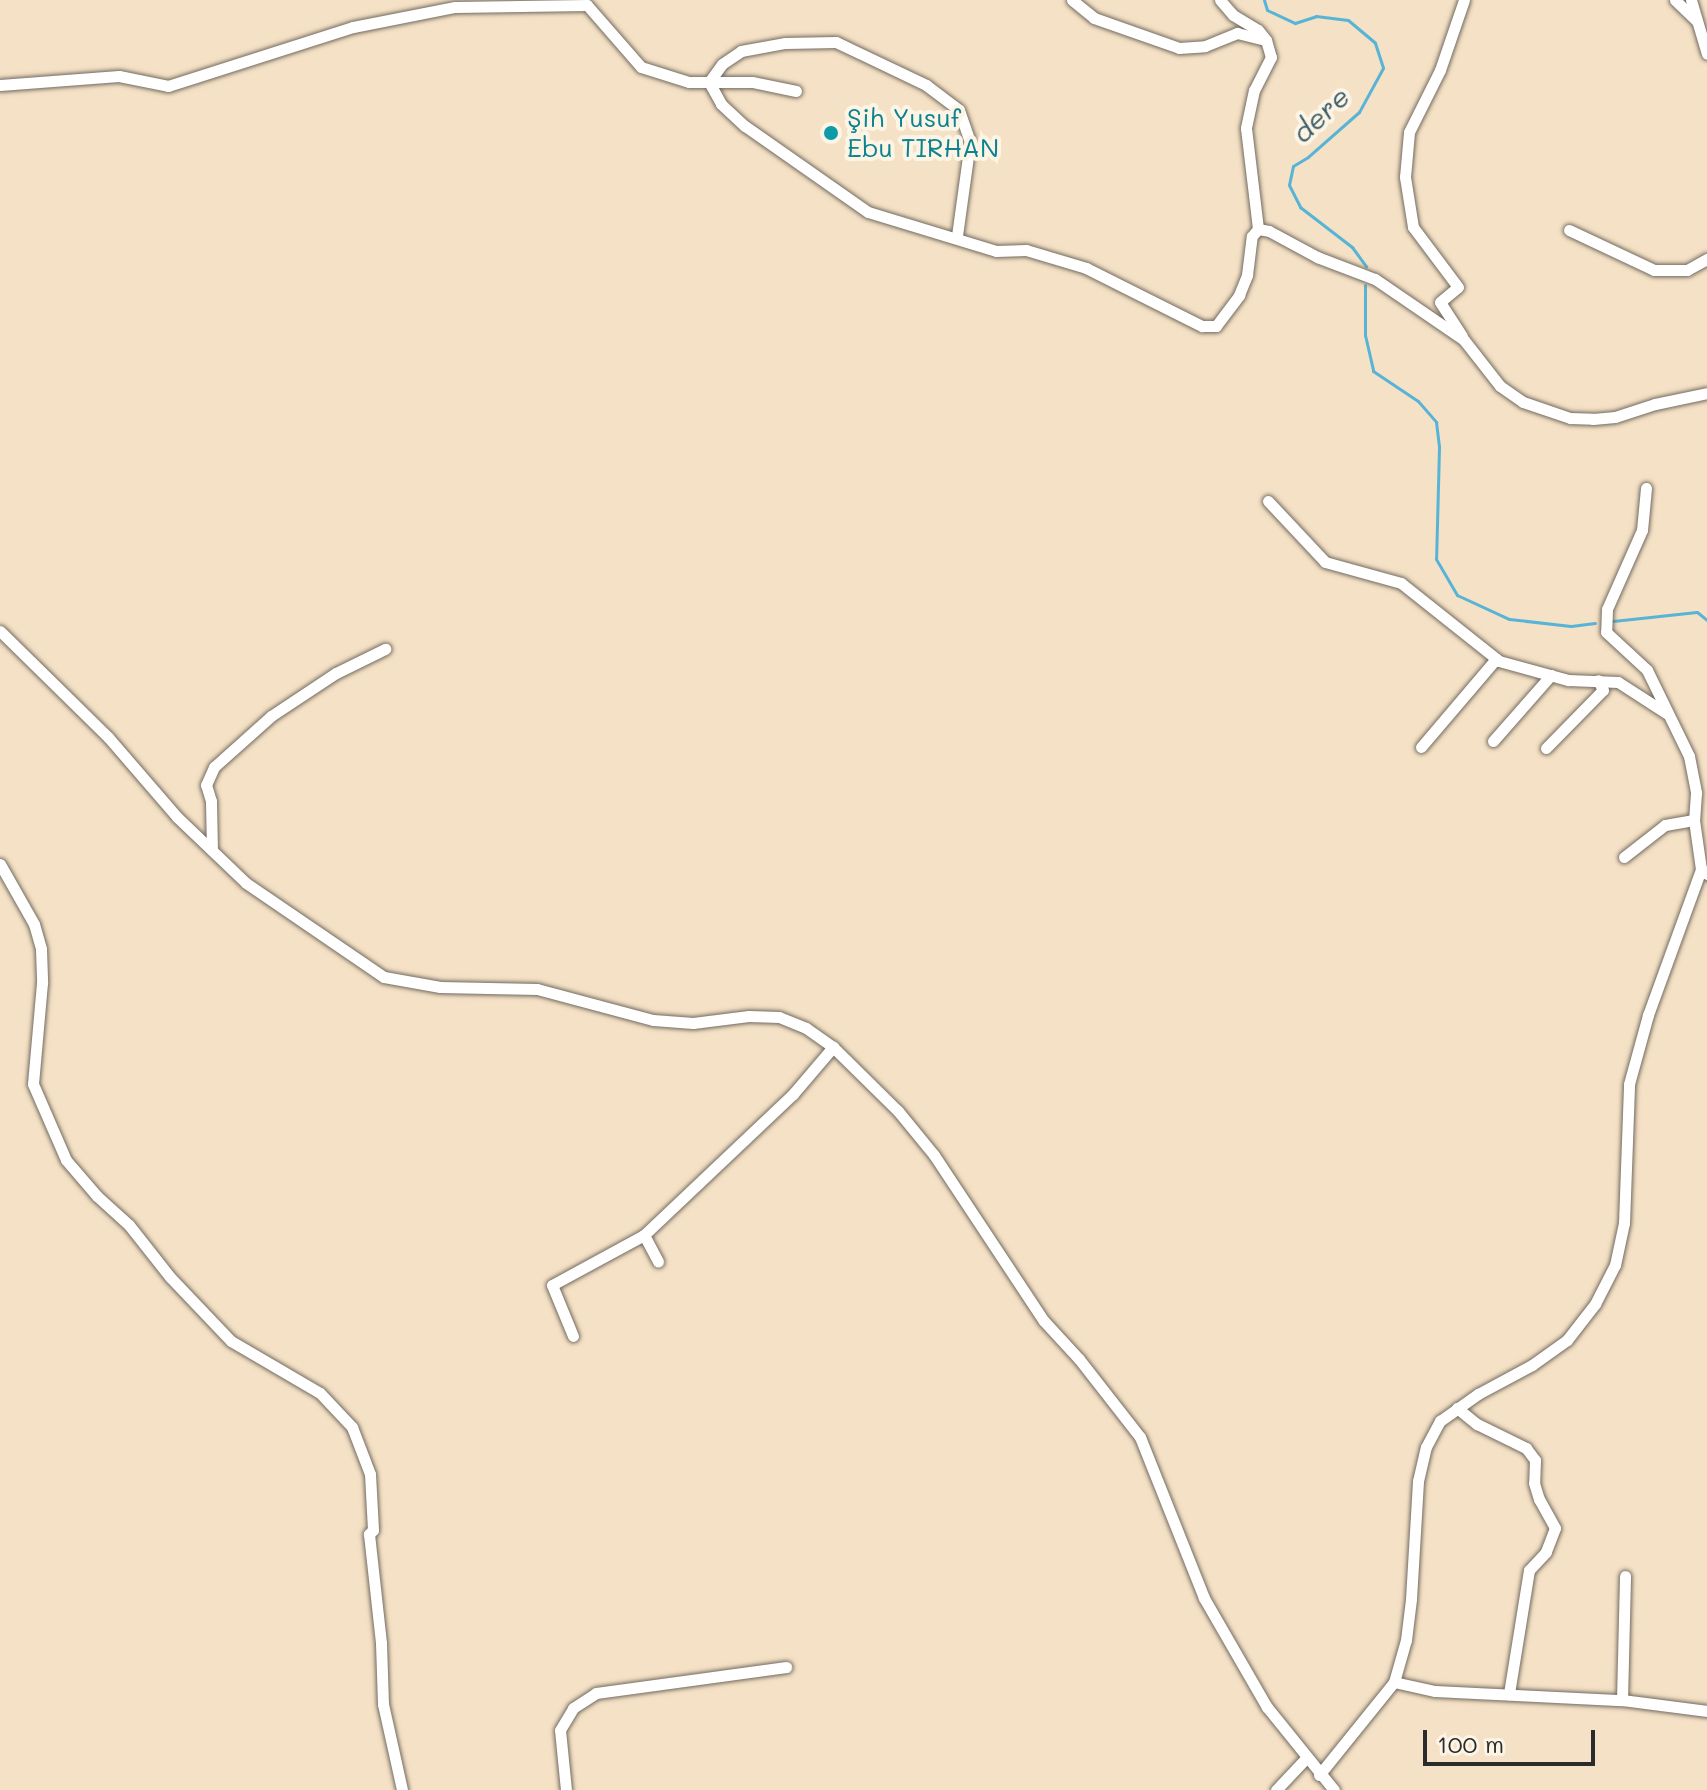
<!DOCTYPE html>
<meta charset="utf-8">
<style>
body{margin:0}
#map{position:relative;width:1707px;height:1790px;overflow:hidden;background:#f5e1c5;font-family:Mali,sans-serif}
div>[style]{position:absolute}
.stream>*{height:3px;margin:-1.5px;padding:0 1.5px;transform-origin:1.5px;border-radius:1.5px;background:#58b4d6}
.roads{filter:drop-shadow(0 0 2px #726b61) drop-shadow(0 0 2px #726b61)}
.street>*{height:11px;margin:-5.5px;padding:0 5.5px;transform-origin:5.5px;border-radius:5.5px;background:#fff}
.dots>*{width:22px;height:22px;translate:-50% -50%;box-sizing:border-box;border:4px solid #fcf5e5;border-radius:50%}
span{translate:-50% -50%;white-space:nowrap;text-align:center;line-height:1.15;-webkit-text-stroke:8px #fcf5e5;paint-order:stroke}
.culture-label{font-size:26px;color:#0d838f}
.left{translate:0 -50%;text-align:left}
.water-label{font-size:28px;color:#3b5b67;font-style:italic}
.scale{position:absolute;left:1423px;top:1730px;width:172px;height:36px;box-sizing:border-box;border:4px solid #2b2b2b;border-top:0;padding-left:10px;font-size:24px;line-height:28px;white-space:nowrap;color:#2b2b2b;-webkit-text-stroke:6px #fcf5e5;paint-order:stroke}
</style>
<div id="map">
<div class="stream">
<i style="left:1264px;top:0;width:10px;rotate:73deg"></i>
<i style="left:1267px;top:10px;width:31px;rotate:25deg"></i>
<i style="left:1295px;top:23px;width:22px;rotate:-18deg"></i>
<i style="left:1316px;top:16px;width:32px;rotate:7deg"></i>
<i style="left:1348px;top:20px;width:35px;rotate:40deg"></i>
<i style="left:1375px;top:43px;width:26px;rotate:72deg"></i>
<i style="left:1383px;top:68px;width:50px;rotate:118.6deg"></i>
<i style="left:1359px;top:112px;width:68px;rotate:138.6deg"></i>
<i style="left:1308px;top:157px;width:17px;rotate:149deg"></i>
<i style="left:1293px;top:166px;width:19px;rotate:102deg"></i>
<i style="left:1289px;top:185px;width:25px;rotate:63deg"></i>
<i style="left:1300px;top:207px;width:66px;rotate:37.6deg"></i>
<i style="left:1352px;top:247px;width:24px;rotate:54deg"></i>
<i style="left:1365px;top:285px;width:50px;rotate:90deg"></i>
<i style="left:1365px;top:335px;width:37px;rotate:77deg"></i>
<i style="left:1373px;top:371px;width:54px;rotate:33.7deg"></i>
<i style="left:1418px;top:401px;width:28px;rotate:49deg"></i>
<i style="left:1436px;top:422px;width:26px;rotate:83deg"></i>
<i style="left:1439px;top:448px;width:111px;rotate:91.5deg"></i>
<i style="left:1436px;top:559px;width:42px;rotate:59.7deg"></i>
<i style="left:1457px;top:595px;width:57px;rotate:24.8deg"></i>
<i style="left:1509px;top:619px;width:62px;rotate:6.4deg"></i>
<i style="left:1571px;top:626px;width:24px;rotate:-7deg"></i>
<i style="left:1613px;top:621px;width:84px;rotate:-6.1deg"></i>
<i style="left:1697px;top:612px;width:13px;rotate:39deg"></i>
</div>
<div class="roads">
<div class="street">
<i style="left:1072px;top:0;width:28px;rotate:39deg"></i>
<i style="left:1094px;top:18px;width:90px;rotate:19.4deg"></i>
<i style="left:1179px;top:48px;width:26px;rotate:-4deg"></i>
<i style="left:1205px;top:46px;width:35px;rotate:-22deg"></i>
<i style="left:1237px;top:33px;width:30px;rotate:14deg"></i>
<i style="left:1266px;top:40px;width:18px;rotate:74deg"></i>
<i style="left:1271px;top:57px;width:37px;rotate:117deg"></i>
<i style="left:1254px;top:90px;width:39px;rotate:102deg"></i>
<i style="left:1246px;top:128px;width:102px;rotate:83.2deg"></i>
<i style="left:1220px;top:0;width:20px;rotate:49deg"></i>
<i style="left:1233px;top:15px;width:29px;rotate:31deg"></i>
<i style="left:1258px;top:30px;width:13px;rotate:51deg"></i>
<i style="left:1675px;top:0;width:29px;rotate:44deg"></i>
<i style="left:1691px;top:0;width:56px;rotate:73.5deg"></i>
<i style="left:0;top:85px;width:119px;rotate:-4.3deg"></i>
<i style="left:119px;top:76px;width:50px;rotate:11.5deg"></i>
<i style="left:168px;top:86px;width:194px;rotate:-17.7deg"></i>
<i style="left:353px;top:27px;width:104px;rotate:-11.1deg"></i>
<i style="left:455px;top:7px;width:132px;rotate:-0.9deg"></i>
<i style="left:587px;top:5px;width:82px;rotate:48.9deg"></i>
<i style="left:641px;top:67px;width:50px;rotate:17.4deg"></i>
<i style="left:689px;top:82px;width:20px"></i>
<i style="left:709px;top:82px;width:22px;rotate:-54deg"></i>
<i style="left:722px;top:64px;width:23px;rotate:-34deg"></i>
<i style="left:741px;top:51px;width:45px;rotate:-10.3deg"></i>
<i style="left:785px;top:43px;width:51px;rotate:-1.1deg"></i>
<i style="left:836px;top:42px;width:100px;rotate:25.5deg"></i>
<i style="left:926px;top:85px;width:41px;rotate:37.1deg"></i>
<i style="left:959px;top:110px;width:34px;rotate:71deg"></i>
<i style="left:970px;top:142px;width:95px;rotate:97.9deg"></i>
<i style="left:796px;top:91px;width:45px;rotate:-168.4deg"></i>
<i style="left:752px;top:82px;width:43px;rotate:180deg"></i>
<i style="left:709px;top:82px;width:25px;rotate:61deg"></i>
<i style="left:721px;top:104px;width:33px;rotate:43deg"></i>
<i style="left:745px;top:126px;width:150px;rotate:35deg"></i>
<i style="left:868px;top:212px;width:134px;rotate:16.9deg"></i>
<i style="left:996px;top:251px;width:30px;rotate:-2deg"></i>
<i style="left:1026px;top:250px;width:63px;rotate:16.7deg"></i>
<i style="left:1086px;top:268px;width:130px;rotate:26.6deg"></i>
<i style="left:1202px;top:326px;width:14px"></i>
<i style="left:1216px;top:326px;width:39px;rotate:-53deg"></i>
<i style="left:1239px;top:295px;width:22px;rotate:-68deg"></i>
<i style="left:1247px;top:275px;width:39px;rotate:-83deg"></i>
<i style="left:1252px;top:236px;width:9px;rotate:-49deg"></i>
<i style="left:1258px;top:229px;width:11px;rotate:10deg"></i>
<i style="left:1269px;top:231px;width:55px;rotate:28.4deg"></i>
<i style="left:1317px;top:257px;width:62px;rotate:20.8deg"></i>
<i style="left:1375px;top:279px;width:108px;rotate:34.4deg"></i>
<i style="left:1464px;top:340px;width:58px;rotate:52deg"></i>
<i style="left:1500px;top:386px;width:28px;rotate:35deg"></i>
<i style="left:1523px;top:402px;width:50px;rotate:18.8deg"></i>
<i style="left:1570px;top:418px;width:23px;rotate:2deg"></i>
<i style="left:1593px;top:419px;width:22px;rotate:-5deg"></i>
<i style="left:1615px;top:417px;width:42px;rotate:-18deg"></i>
<i style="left:1655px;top:404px;width:53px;rotate:-11.9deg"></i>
<i style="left:1569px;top:230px;width:94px;rotate:25.2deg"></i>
<i style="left:1654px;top:270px;width:33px"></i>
<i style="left:1687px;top:270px;width:23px;rotate:-29deg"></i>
<i style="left:1462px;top:336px;width:40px;rotate:-122.9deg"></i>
<i style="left:1440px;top:302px;width:23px;rotate:-40deg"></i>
<i style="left:1458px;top:287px;width:75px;rotate:-126.9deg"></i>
<i style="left:1413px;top:227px;width:51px;rotate:-99.1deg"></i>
<i style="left:1405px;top:177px;width:45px;rotate:-84.9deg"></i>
<i style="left:1409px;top:132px;width:69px;rotate:-63.4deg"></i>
<i style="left:1440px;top:70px;width:74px;rotate:-71.1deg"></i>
<i style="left:1646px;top:488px;width:42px;rotate:95.4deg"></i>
<i style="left:1642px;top:530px;width:86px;rotate:113.9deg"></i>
<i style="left:1607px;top:609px;width:23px;rotate:92deg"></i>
<i style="left:1606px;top:632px;width:56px;rotate:42.8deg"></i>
<i style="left:1647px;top:670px;width:96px;rotate:64deg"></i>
<i style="left:1689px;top:756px;width:38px;rotate:79deg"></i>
<i style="left:1696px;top:793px;width:27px;rotate:94deg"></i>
<i style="left:1694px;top:820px;width:49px;rotate:81.9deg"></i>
<i style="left:1701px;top:869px;width:8px;rotate:40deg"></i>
<i style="left:1268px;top:501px;width:83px;rotate:46.9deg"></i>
<i style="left:1325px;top:562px;width:79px;rotate:15.4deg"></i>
<i style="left:1401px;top:583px;width:125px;rotate:38.5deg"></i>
<i style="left:1499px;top:661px;width:72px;rotate:15.4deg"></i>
<i style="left:1568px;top:680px;width:50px;rotate:2.3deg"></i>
<i style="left:1618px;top:682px;width:57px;rotate:32.9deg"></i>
<i style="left:0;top:631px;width:151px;rotate:44.5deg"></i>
<i style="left:108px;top:737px;width:106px;rotate:49.2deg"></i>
<i style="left:177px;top:817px;width:95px;rotate:43.7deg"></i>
<i style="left:246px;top:883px;width:167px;rotate:34.3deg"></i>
<i style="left:384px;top:977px;width:57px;rotate:10.1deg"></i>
<i style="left:440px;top:987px;width:97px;rotate:1.2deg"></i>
<i style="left:537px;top:989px;width:120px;rotate:15deg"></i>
<i style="left:653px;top:1020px;width:40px;rotate:4.3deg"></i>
<i style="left:693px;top:1023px;width:56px;rotate:-7.1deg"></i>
<i style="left:749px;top:1016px;width:30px;rotate:2deg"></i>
<i style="left:779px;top:1017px;width:29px;rotate:22deg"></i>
<i style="left:806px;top:1028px;width:33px;rotate:35deg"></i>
<i style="left:833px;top:1047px;width:91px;rotate:44.6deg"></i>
<i style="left:898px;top:1111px;width:57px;rotate:50.7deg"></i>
<i style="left:934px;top:1155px;width:199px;rotate:56.5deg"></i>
<i style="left:1044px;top:1321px;width:52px;rotate:47.4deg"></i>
<i style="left:1079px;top:1359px;width:99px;rotate:52deg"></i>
<i style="left:1140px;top:1437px;width:173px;rotate:68.3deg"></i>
<i style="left:1204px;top:1598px;width:126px;rotate:60deg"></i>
<i style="left:1267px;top:1707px;width:107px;rotate:51.1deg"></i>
<i style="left:1493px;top:741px;width:88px;rotate:-48.7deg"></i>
<i style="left:1421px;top:747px;width:116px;rotate:-49.6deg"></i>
<i style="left:1546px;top:748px;width:81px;rotate:-45.5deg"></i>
<i style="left:1603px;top:690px;width:11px;rotate:-117deg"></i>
<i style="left:212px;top:850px;width:49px;rotate:-91.2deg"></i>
<i style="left:211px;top:801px;width:17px;rotate:-107deg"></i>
<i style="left:206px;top:785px;width:20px;rotate:-66deg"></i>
<i style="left:214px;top:767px;width:76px;rotate:-41.8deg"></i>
<i style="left:271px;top:716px;width:78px;rotate:-33.5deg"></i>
<i style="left:336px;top:673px;width:55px;rotate:-26.1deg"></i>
<i style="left:1624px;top:857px;width:52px;rotate:-38deg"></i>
<i style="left:1665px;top:825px;width:29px;rotate:-10deg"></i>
<i style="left:0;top:864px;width:69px;rotate:60.5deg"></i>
<i style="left:34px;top:924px;width:26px;rotate:74deg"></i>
<i style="left:41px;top:949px;width:34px;rotate:88deg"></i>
<i style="left:42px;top:983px;width:101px;rotate:95.1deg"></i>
<i style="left:33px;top:1084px;width:83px;rotate:66.5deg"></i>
<i style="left:66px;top:1160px;width:48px;rotate:49.3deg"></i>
<i style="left:97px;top:1196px;width:43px;rotate:42.2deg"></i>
<i style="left:129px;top:1225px;width:66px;rotate:51.7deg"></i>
<i style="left:170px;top:1277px;width:88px;rotate:46.4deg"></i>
<i style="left:231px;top:1341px;width:103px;rotate:30.3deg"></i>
<i style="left:320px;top:1393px;width:47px;rotate:46.7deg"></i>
<i style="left:352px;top:1427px;width:50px;rotate:69deg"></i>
<i style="left:370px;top:1474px;width:56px;rotate:86.9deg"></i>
<i style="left:373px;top:1530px;width:6px;rotate:135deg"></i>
<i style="left:369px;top:1534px;width:110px;rotate:83.7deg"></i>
<i style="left:381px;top:1643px;width:61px;rotate:88.1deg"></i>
<i style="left:383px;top:1704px;width:88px;rotate:77.5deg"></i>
<i style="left:644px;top:1235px;width:30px;rotate:62deg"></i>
<i style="left:573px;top:1336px;width:55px;rotate:-112.4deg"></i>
<i style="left:552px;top:1285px;width:105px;rotate:-28.5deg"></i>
<i style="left:644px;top:1235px;width:205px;rotate:-43.4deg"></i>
<i style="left:793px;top:1094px;width:62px;rotate:-49.6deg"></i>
<i style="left:1457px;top:1408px;width:26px;rotate:39deg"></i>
<i style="left:1477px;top:1424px;width:55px;rotate:26.1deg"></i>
<i style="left:1526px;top:1448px;width:15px;rotate:53deg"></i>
<i style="left:1535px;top:1460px;width:23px;rotate:92deg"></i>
<i style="left:1534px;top:1483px;width:17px;rotate:73deg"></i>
<i style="left:1539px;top:1499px;width:33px;rotate:61deg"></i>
<i style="left:1555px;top:1528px;width:26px;rotate:111deg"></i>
<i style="left:1546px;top:1552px;width:25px;rotate:133deg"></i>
<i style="left:1529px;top:1570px;width:126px;rotate:99.2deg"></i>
<i style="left:1394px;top:1682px;width:42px;rotate:12.4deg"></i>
<i style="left:1435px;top:1691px;width:187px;rotate:2.8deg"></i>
<i style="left:1622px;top:1700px;width:86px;rotate:7.4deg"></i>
<i style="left:1622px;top:1700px;width:124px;rotate:-88.6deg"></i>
<i style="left:1319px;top:1775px;width:119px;rotate:-51.1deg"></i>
<i style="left:1394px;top:1682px;width:44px;rotate:-74.1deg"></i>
<i style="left:1406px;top:1640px;width:41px;rotate:-83deg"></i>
<i style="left:1411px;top:1599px;width:118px;rotate:-86.6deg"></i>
<i style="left:1418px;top:1481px;width:35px;rotate:-77deg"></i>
<i style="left:1426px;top:1447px;width:30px;rotate:-62deg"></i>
<i style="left:1440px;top:1421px;width:47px;rotate:-35.4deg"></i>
<i style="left:1478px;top:1394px;width:61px;rotate:-28.2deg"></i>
<i style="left:1532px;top:1365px;width:43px;rotate:-35.5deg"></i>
<i style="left:1567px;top:1340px;width:46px;rotate:-52.1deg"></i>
<i style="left:1595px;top:1304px;width:44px;rotate:-62.9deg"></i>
<i style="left:1615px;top:1265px;width:43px;rotate:-77.9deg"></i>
<i style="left:1624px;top:1223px;width:139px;rotate:-87.9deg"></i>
<i style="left:1629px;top:1084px;width:72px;rotate:-74.6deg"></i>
<i style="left:1648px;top:1015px;width:155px;rotate:-70deg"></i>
<i style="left:566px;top:1790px;width:60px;rotate:-95.7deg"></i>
<i style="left:560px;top:1730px;width:26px;rotate:-59deg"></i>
<i style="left:573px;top:1708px;width:27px;rotate:-33deg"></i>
<i style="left:596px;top:1693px;width:192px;rotate:-7.8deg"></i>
<i style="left:1276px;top:1790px;width:44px;rotate:-46.8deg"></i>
</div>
</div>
<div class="dots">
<i style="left:831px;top:133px;background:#0f9aa8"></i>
</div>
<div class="culture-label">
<span class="left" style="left:847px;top:133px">Şih Yusuf<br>Ebu TIRHAN</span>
</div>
<div class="water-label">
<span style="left:1320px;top:114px;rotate:-43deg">dere</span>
</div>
<div class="scale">100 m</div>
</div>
